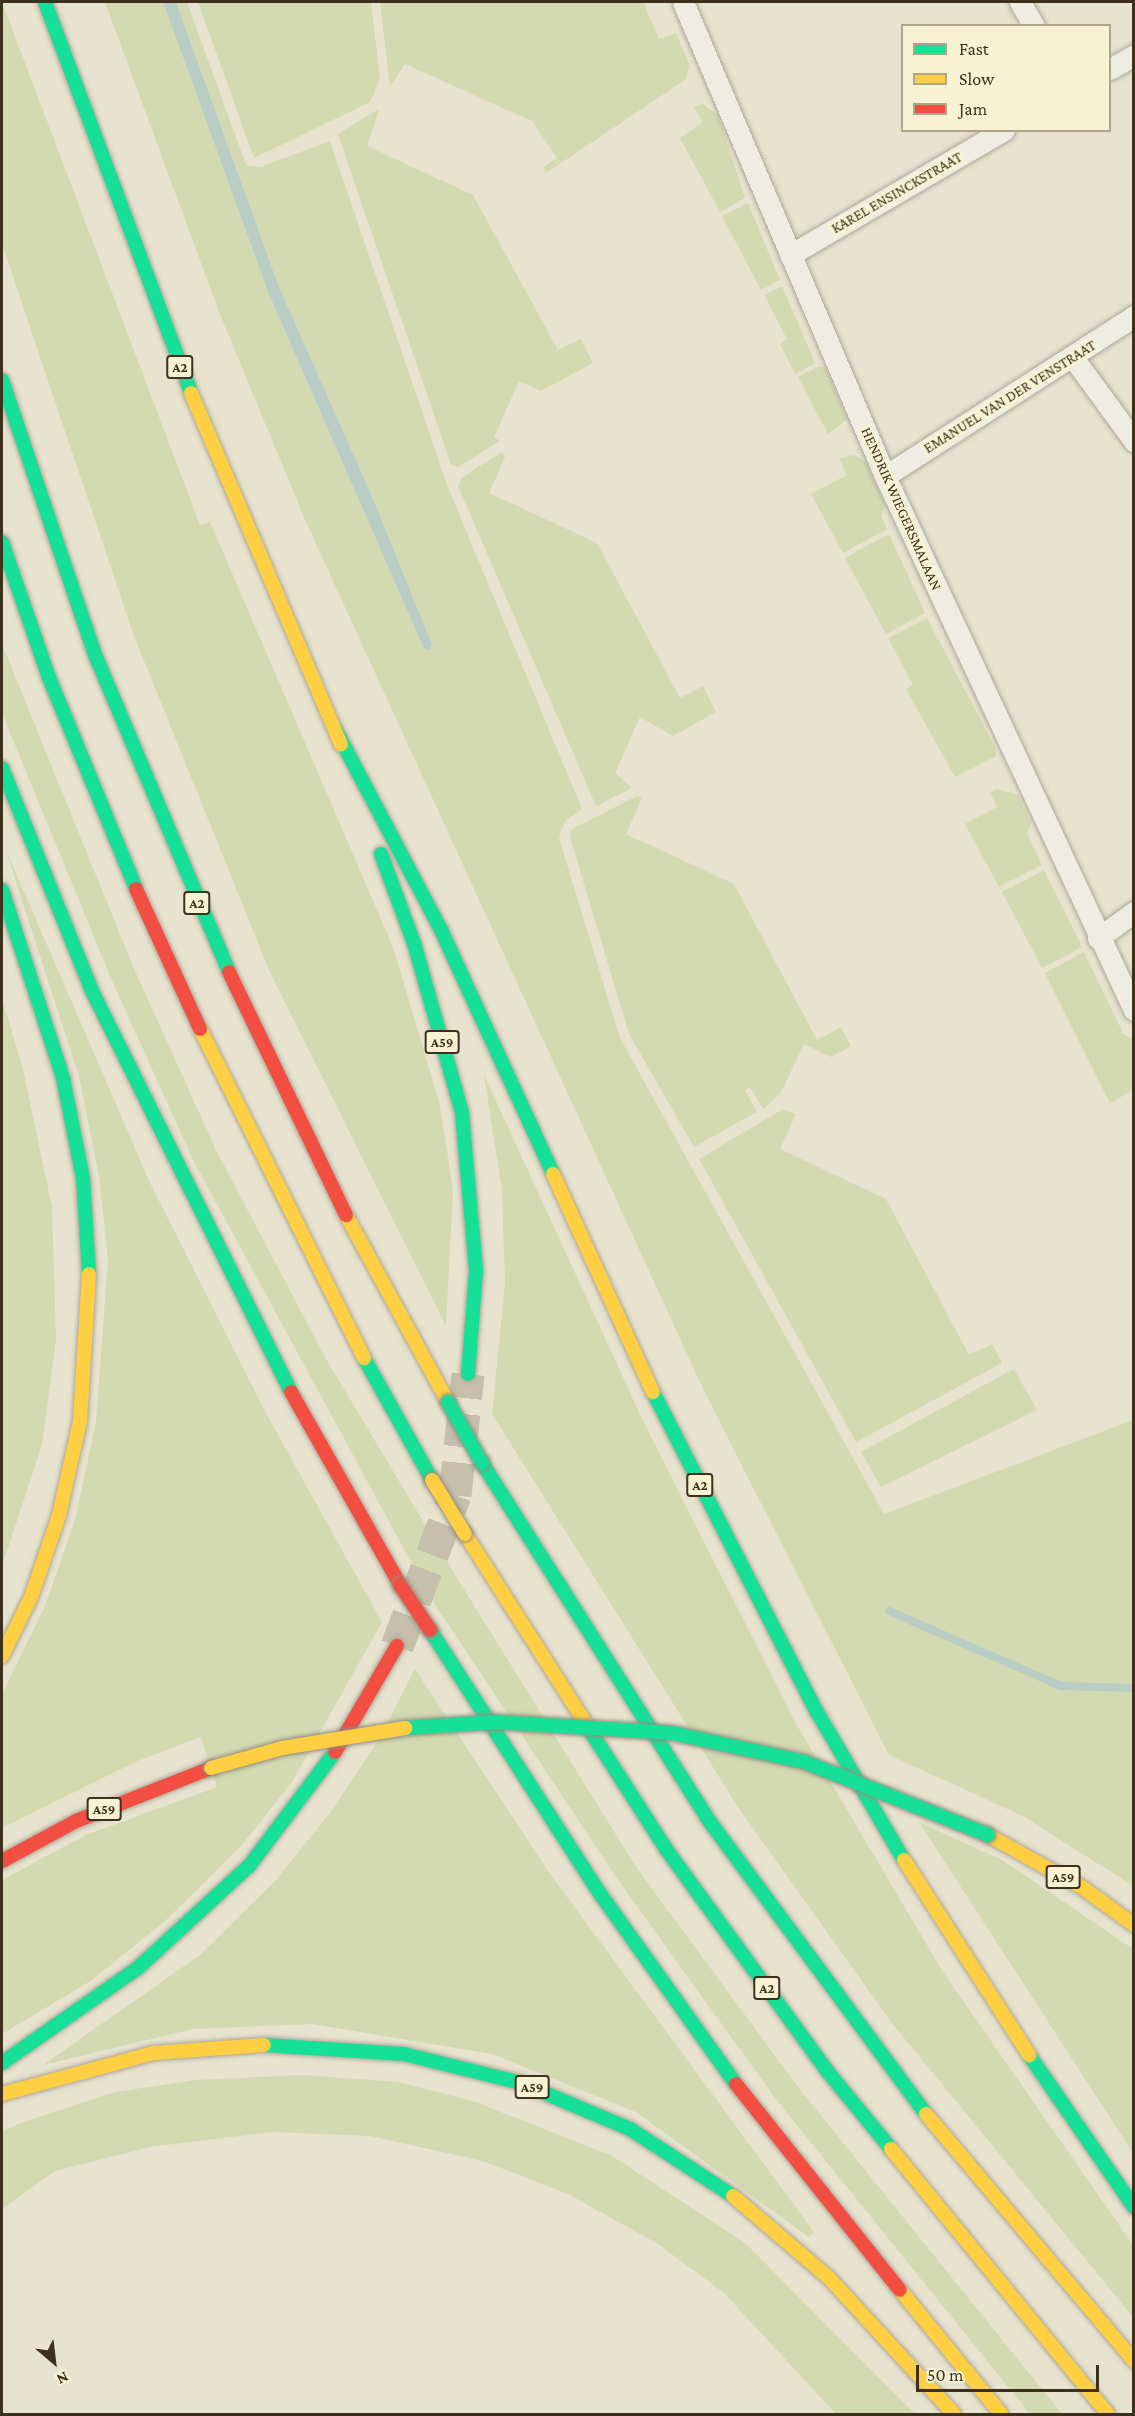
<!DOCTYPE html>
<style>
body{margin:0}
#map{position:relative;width:1135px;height:2416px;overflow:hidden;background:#e7e3cf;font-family:"Crimson Pro",serif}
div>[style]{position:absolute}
.green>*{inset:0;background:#d3d9b1}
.water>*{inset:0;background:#bacdc4}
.stream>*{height:8px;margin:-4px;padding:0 4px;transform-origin:4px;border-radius:4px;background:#bacdc4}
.highway-tunnel>*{height:33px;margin-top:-16.5px;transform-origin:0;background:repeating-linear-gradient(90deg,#c5bfac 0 33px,transparent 0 49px)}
.roads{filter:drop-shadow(0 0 2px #aca797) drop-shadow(0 0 2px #aca797)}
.street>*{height:21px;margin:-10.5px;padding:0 10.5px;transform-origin:10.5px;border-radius:10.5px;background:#efece1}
.fast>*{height:14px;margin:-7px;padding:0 7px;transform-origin:7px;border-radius:7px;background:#16e098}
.slow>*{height:14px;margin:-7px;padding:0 7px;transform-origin:7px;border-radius:7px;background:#ffcf43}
.jam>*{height:14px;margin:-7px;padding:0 7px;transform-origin:7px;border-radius:7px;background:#f24e42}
.bridges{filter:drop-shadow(0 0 2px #928d7f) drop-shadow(0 0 2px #928d7f)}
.fast-bridge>*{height:14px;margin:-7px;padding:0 7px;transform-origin:7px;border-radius:7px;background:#16e098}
.slow-bridge>*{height:14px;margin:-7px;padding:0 7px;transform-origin:7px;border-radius:7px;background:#ffcf43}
.jam-bridge>*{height:14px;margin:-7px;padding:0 7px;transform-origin:7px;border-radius:7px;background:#f24e42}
span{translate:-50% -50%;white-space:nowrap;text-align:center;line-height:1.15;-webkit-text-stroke:6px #f8f2d5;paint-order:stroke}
.shield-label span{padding:2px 4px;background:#f8f2d5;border:2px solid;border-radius:4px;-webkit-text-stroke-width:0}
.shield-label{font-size:14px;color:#3d311e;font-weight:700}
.street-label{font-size:15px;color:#3d311e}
.frame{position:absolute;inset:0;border:3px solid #3d311e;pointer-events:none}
.legend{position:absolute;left:901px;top:24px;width:210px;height:108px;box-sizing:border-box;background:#f8f2d5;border:2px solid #ada58c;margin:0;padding:8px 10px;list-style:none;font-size:18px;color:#3d311e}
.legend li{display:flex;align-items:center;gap:12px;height:30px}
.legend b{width:30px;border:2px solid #ada58c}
.north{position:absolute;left:24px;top:2332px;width:60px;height:60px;-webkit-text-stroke:4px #f8f2d5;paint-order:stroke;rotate:152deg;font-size:16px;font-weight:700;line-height:24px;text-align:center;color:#3d311e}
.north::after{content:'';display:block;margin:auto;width:21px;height:27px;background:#3d311e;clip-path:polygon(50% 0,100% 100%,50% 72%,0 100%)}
.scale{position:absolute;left:916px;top:2365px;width:183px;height:27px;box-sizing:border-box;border:3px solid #3d311e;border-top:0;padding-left:8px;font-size:18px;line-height:21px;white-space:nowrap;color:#3d311e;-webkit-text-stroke:4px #f8f2d5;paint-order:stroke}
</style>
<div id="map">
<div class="green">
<i style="clip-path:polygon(2px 2px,200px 525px,210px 522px,393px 947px,440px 1105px,453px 1190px,446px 1326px,269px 970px,134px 636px,2px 244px)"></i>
<i style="clip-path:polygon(105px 2px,163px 2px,268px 292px,424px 649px,430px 651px,432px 644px,371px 494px,279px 287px,176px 2px,187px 2px,246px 165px,261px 167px,330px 141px,447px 485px,582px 809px,564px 822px,559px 838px,620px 1038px,884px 1514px,1133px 1420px,1133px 1886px,1023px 1816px,889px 1755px,704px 1391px,306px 522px,219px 312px)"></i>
<i style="clip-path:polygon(198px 2px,371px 2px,380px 79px,370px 102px,254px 158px)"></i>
<i style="clip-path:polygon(380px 2px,643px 2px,659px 39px,676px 33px,690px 66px,685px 80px,546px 173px,543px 167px,557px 158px,532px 121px,405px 64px,390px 87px)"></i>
<i style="clip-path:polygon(703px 104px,718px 115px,745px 198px,720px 212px,680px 138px,703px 122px,694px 107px)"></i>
<i style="clip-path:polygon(379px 109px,367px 146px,473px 195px,558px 350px,581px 339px,593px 363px,541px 391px,519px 381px,494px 437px,500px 441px,458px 467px,451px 465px,338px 134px)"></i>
<i style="clip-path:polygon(748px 203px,780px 280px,761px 290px,722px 216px)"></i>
<i style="clip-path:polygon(782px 286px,815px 363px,795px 374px,780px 344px,787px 339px,764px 295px)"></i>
<i style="clip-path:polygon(819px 366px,826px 368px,847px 419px,828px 434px,798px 377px)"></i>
<i style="clip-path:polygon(502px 452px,505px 457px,489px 493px,597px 543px,680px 698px,703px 686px,716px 712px,673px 736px,640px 717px,615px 773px,632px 788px,596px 806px,458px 486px,461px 478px)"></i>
<i style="clip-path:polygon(854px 455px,866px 462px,885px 505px,881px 516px,887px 529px,843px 553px,811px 494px,847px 475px,839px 459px)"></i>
<i style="clip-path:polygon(889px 534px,925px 613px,886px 634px,845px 558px)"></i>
<i style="clip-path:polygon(927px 618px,995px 747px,996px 756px,955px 777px,906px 689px,913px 685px,888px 638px)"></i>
<i style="clip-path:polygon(2px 644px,132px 964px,215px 1148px,326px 1359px,457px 1578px,636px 1867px,798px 2087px,1062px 2414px,1030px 2414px,775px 2098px,618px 1880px,430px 1597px,193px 1160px,110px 976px,2px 713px)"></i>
<i style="clip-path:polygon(997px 789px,1018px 795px,1031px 823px,1027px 833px,1042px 865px,999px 887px,965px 824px,997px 807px,990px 792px)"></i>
<i style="clip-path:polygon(637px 796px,642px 798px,626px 834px,734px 884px,817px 1040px,841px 1027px,851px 1046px,831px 1057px,804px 1044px,781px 1092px,763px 1109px,750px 1087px,745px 1090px,757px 1112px,694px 1147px,629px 1034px,570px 837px,572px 829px)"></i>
<i style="clip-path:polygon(5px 848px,151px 1185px,266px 1413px,382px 1622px,292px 1782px,242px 1845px,166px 1920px,92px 1980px,2px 2034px,2px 1880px,86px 1835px,217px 1787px,201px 1737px,137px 1761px,2px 1828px,2px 1694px,45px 1606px,75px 1520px,96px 1422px,108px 1259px,99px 1177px,79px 1076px)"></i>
<i style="clip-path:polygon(1044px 870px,1082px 947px,1042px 968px,1002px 892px)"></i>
<i style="clip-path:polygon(1084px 952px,1124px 1035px,1133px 1038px,1133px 1090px,1110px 1103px,1045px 973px)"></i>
<i style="clip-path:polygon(2px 999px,23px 1069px,52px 1207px,56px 1339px,42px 1445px,2px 1566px)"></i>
<i style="clip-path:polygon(484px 1075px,645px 1425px,795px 1722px,943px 1972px,1133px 2245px,1133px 2317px,891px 2022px,738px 1807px,492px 1414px,505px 1283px,502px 1190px)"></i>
<i style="clip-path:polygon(783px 1109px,796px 1114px,780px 1149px,886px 1199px,969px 1355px,992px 1344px,1002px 1363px,856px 1442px,699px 1159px)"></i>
<i style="clip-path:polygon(1014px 1369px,1037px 1410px,881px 1487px,861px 1452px)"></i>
<i style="clip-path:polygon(415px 1669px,548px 1871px,814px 2232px,809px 2237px,636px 2112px,492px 2054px,312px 2024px,193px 2029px,43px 2065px,200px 1955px,276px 1880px,333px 1809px,379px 1739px)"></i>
<i style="clip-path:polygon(919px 1822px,1002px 1860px,1133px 1949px,1133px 2153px)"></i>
<i style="clip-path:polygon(303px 2075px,398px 2082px,473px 2101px,612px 2156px,745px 2243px,915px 2414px,836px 2414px,723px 2292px,658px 2244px,568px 2194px,483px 2161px,370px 2136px,272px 2132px,150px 2147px,55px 2171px,2px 2209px,2px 2132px,18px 2124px,115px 2092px,196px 2080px)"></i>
</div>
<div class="water">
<i style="clip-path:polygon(163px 2px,176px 2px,279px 287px,371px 494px,432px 644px,430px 651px,424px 649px,268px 292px)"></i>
</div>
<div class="stream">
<i style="left:889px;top:1611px;width:188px;rotate:23.6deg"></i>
<i style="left:1061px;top:1686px;width:73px;rotate:1.6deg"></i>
</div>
<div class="highway-tunnel">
<i style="left:397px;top:1646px;width:162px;rotate:-69deg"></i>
<i style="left:455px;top:1495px;width:122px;rotate:-83.9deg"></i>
</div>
<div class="roads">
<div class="street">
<i style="left:683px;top:2px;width:515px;rotate:66.92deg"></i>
<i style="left:885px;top:476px;width:589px;rotate:65deg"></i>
<i style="left:1020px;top:2px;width:28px;rotate:60deg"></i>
<i style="left:1110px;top:69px;width:28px;rotate:-30deg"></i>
<i style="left:790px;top:255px;width:248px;rotate:-30.3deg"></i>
<i style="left:1074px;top:359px;width:102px;rotate:53.8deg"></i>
<i style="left:885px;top:476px;width:296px;rotate:-32.7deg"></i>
<i style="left:1098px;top:938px;width:44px;rotate:-35.8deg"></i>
</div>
<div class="fast">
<i style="left:45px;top:2px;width:417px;rotate:69.5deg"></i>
<i style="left:2px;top:380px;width:293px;rotate:71.3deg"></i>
<i style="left:96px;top:657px;width:342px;rotate:67.1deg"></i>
<i style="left:2px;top:542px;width:141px;rotate:70.9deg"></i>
<i style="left:48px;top:675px;width:231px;rotate:67.6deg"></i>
<i style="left:333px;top:725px;width:232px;rotate:62.2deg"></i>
<i style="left:441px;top:930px;width:268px;rotate:65.3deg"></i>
<i style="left:2px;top:768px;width:240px;rotate:68deg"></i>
<i style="left:92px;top:991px;width:448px;rotate:63.6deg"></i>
<i style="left:381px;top:854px;width:95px;rotate:69.7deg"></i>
<i style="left:414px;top:943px;width:177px;rotate:74.2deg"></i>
<i style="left:462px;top:1113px;width:159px;rotate:84.9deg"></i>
<i style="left:476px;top:1271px;width:103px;rotate:94.4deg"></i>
<i style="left:2px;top:890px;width:198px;rotate:72deg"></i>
<i style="left:63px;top:1078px;width:102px;rotate:78.7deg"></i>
<i style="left:83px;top:1178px;width:96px;rotate:86.4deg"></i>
<i style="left:364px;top:1358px;width:140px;rotate:60.9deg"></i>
<i style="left:653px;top:1392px;width:360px;rotate:62.9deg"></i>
<i style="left:817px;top:1712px;width:172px;rotate:59.6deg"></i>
<i style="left:482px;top:1463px;width:420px;rotate:57.6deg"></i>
<i style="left:707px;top:1818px;width:368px;rotate:53.5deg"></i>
<i style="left:430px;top:1630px;width:315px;rotate:57.2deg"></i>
<i style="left:601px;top:1895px;width:232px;rotate:54.5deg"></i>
<i style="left:589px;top:1729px;width:143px;rotate:57.3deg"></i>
<i style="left:666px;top:1849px;width:276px;rotate:54deg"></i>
<i style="left:828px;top:2072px;width:99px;rotate:50.7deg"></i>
<i style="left:264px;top:2045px;width:140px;rotate:3.7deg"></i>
<i style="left:404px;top:2054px;width:121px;rotate:13.9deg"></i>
<i style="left:521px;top:2083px;width:118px;rotate:22.9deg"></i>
<i style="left:630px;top:2129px;width:123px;rotate:33deg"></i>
<i style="left:1029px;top:2055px;width:185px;rotate:55.4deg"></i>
<i style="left:2px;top:2063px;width:167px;rotate:-35deg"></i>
<i style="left:139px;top:1967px;width:149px;rotate:-42.6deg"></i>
<i style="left:249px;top:1866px;width:143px;rotate:-53deg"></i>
</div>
<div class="slow">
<i style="left:191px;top:393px;width:382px;rotate:66.9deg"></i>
<i style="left:200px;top:1029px;width:368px;rotate:63.5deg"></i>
<i style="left:553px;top:1174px;width:240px;rotate:65.4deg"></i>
<i style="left:346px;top:1215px;width:213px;rotate:61.4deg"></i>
<i style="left:465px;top:1534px;width:231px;rotate:57.5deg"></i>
<i style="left:2px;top:1656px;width:66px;rotate:-63.8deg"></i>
<i style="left:31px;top:1597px;width:87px;rotate:-71.1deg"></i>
<i style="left:59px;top:1515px;width:96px;rotate:-77.4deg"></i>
<i style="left:80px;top:1421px;width:147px;rotate:-86.5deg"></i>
<i style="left:988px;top:1835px;width:109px;rotate:29.2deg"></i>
<i style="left:1083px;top:1888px;width:63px;rotate:36deg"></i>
<i style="left:904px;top:1860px;width:232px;rotate:57.3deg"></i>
<i style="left:2px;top:2094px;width:157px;rotate:-15.1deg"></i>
<i style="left:154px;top:2053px;width:110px;rotate:-4.2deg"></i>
<i style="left:926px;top:2114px;width:323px;rotate:49.9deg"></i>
<i style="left:891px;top:2149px;width:343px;rotate:50.7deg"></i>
<i style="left:733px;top:2196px;width:126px;rotate:40.5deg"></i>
<i style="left:829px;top:2278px;width:185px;rotate:47.4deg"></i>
<i style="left:900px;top:2290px;width:160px;rotate:50.8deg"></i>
</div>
<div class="jam">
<i style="left:136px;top:889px;width:154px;rotate:65.4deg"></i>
<i style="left:229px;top:972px;width:270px;rotate:64.3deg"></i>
<i style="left:291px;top:1392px;width:222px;rotate:60.5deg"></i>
<i style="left:335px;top:1752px;width:123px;rotate:-59.7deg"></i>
<i style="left:2px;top:1861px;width:84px;rotate:-28.4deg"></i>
<i style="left:76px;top:1821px;width:145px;rotate:-21.4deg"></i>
<i style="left:736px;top:2084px;width:263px;rotate:51.5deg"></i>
</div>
</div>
<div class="bridges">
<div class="fast-bridge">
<i style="left:448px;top:1402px;width:70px;rotate:60.9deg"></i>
<i style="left:405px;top:1728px;width:91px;rotate:-3.8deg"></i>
<i style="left:496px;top:1722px;width:176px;rotate:3.6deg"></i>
<i style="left:672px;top:1733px;width:136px;rotate:12.3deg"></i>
<i style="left:805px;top:1762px;width:197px;rotate:21.7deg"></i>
</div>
<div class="slow-bridge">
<i style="left:432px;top:1480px;width:63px;rotate:58.6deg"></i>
<i style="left:211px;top:1768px;width:74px;rotate:-15.7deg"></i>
<i style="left:282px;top:1748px;width:125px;rotate:-9.2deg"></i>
</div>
<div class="jam-bridge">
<i style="left:400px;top:1585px;width:54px;rotate:56.3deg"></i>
</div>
</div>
<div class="shield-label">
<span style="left:180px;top:367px">A2</span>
<span style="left:197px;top:903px">A2</span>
<span style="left:442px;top:1042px">A59</span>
<span style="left:700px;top:1485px">A2</span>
<span style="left:104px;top:1809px">A59</span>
<span style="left:1063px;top:1877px">A59</span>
<span style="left:767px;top:1988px">A2</span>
<span style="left:532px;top:2087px">A59</span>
</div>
<div class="street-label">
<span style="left:897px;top:193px;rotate:-30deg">KAREL ENSINCKSTRAAT</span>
<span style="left:1010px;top:397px;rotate:-32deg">EMANUEL VAN DER VENSTRAAT</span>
<span style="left:901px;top:509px;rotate:66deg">HENDRIK WIEGERSMALAAN</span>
</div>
<div class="frame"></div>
<ul class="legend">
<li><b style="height:8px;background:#16e098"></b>Fast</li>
<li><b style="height:8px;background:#ffcf43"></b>Slow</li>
<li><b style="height:8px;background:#f24e42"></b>Jam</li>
</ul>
<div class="north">N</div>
<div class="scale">50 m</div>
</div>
